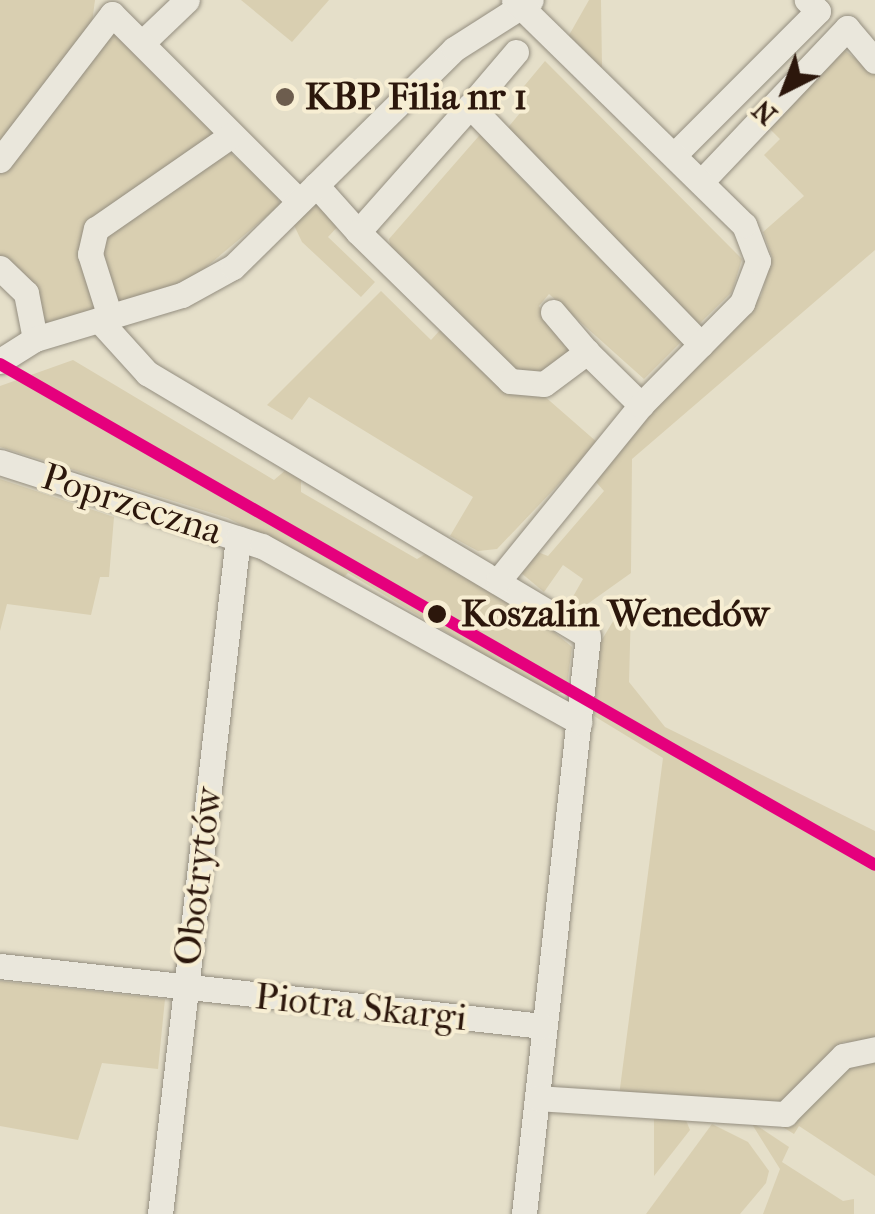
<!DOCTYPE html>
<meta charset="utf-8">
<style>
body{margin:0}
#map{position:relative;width:875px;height:1214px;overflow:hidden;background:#e5dfc9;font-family:"IM FELL French Canon",serif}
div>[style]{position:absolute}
.green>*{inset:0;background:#d9cfb1}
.roads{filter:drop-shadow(0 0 2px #948e80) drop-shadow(0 0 2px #948e80)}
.minor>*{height:25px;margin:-12.5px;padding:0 12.5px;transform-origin:12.5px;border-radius:12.5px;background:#eae7dc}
.rail-1>*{height:12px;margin:-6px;padding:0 6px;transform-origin:6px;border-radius:6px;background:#e5007d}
.dots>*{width:28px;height:28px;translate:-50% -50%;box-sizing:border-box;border:5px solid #f7eed3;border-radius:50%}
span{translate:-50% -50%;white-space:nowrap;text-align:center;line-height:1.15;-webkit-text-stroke:8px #f7eed3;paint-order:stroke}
.poi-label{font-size:38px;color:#2c170c;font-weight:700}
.left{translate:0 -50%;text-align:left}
.street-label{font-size:38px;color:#2c170c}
.stop-label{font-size:38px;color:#2c170c;font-weight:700}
.north{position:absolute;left:735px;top:40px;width:100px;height:100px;-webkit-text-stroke:8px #f7eed3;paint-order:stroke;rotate:222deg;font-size:28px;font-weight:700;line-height:40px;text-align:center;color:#2c170c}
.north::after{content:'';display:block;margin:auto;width:35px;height:45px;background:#2c170c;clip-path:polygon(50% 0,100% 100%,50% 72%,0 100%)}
</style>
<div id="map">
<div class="green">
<i style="clip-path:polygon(0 0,95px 0,91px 30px,0 147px)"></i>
<i style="clip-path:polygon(241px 0,329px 0,292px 42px)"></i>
<i style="clip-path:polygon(589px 0,601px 0,602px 68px,568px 37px)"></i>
<i style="clip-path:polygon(111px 27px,217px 128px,224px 148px,274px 187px,280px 205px,186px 284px,44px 326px,0 258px,0 170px)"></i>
<i style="clip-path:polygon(843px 49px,875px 74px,875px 250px,632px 459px,631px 573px,572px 615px,566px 609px,583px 579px,563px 565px,544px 592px,520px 572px,535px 551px,548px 556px,604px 491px,596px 482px,632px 433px,761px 296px,772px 257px,763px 232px,804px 196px,764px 155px,780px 139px,767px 126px)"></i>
<i style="clip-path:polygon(545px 61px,742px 259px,732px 292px,698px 325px,505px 131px,525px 107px,515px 97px)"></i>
<i style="clip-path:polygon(485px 129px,511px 155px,512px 169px,683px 340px,644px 379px,549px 294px,539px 306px,573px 350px,547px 371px,520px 377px,393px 259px,389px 239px)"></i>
<i style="clip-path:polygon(314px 202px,341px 223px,328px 237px,375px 282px,361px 297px,302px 242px,292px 221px)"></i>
<i style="clip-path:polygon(381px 291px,431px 340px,441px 329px,506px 392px,543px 395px,598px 443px,497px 549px,478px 551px,450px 536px,473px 497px,309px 397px,292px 420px,267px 405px)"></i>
<i style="clip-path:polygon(73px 360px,274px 480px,288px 468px,301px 476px,301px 492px,417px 559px,427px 553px,522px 605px,572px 647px,566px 693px,547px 693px,348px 573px,342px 579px,228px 518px,0 447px,0 386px)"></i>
<i style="clip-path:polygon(0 479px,114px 517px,109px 577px,100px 577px,91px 615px,7px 604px,0 631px)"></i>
<i style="clip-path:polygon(623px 605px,631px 608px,629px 682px,665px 727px,875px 831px,875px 1042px,843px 1042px,781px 1107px,619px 1096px,663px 758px,594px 716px,595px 651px)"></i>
<i style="clip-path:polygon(0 981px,165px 999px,158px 1069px,102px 1063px,78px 1140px,0 1126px)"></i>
<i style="clip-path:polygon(875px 1058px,875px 1176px,799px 1126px,794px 1134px,773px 1121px,837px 1070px)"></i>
<i style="clip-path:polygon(654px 1112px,685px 1118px,690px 1130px,654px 1176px)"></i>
<i style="clip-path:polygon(750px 1121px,789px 1147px,782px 1162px,843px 1201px,854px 1199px,854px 1214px,763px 1214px,780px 1169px)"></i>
<i style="clip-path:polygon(712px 1124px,748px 1142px,769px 1171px,766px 1183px,740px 1214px,646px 1214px)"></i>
</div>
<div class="roads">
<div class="minor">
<i style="left:142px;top:43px;width:62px;rotate:-43.7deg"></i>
<i style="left:516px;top:52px;width:71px;rotate:130.4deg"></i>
<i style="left:470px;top:106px;width:332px;rotate:45.9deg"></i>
<i style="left:675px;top:154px;width:202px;rotate:-45deg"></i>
<i style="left:818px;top:11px;width:16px;rotate:-135deg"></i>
<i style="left:0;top:160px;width:184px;rotate:-52.5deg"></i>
<i style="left:112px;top:14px;width:264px;rotate:45deg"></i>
<i style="left:702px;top:181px;width:211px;rotate:-46.5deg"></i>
<i style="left:847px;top:28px;width:43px;rotate:49.7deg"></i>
<i style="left:316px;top:185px;width:63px;rotate:48.2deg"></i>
<i style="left:358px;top:232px;width:169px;rotate:-48.4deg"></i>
<i style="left:358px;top:232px;width:213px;rotate:44.4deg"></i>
<i style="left:510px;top:381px;width:34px;rotate:5deg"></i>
<i style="left:544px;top:384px;width:54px;rotate:-36.7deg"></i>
<i style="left:587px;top:352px;width:76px;rotate:44.5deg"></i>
<i style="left:0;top:268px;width:36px;rotate:44deg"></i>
<i style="left:26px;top:293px;width:47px;rotate:78.9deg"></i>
<i style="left:553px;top:312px;width:52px;rotate:49.6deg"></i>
<i style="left:110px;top:317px;width:66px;rotate:-107.6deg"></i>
<i style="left:90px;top:254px;width:26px;rotate:-77deg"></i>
<i style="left:96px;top:229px;width:165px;rotate:-34.7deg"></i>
<i style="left:99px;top:320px;width:72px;rotate:47.8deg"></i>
<i style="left:147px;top:373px;width:513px;rotate:30.81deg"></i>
<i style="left:588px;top:636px;width:582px;rotate:96.32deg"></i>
<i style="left:0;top:361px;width:41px;rotate:-32.2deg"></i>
<i style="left:35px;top:339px;width:153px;rotate:-16.7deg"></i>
<i style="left:182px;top:295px;width:58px;rotate:-28.8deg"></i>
<i style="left:233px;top:267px;width:310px;rotate:-44.6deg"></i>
<i style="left:454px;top:49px;width:91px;rotate:-32.5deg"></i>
<i style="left:0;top:462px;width:275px;rotate:17.8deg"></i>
<i style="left:262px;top:546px;width:363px;rotate:29deg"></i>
<i style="left:498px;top:581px;width:227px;rotate:-50.9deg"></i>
<i style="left:641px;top:405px;width:144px;rotate:-45.3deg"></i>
<i style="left:742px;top:303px;width:45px;rotate:-69.1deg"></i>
<i style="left:758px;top:261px;width:39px;rotate:-111deg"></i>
<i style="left:744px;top:225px;width:322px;rotate:-135.6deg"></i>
<i style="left:0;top:966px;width:546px;rotate:6.31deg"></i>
<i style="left:537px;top:1098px;width:249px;rotate:3.7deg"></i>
<i style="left:785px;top:1114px;width:82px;rotate:-45deg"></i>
<i style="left:843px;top:1056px;width:33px;rotate:-12deg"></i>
<i style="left:160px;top:1214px;width:680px;rotate:-83.42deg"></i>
</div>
</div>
<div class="rail-1">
<i style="left:0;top:364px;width:1008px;rotate:29.79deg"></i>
</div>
<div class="dots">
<i style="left:285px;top:97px;background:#6d5d4e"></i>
<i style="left:437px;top:614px;background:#2c170c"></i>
</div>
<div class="poi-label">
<span class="left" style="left:305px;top:97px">KBP Filia nr 1</span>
</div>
<div class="street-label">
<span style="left:132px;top:504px;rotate:18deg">Poprzeczna</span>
<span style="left:198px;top:876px;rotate:-83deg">Obotrytów</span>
<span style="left:361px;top:1007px;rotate:6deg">Piotra Skargi</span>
</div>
<div class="stop-label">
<span class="left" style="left:461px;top:614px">Koszalin Wenedów</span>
</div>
<div class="north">N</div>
</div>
